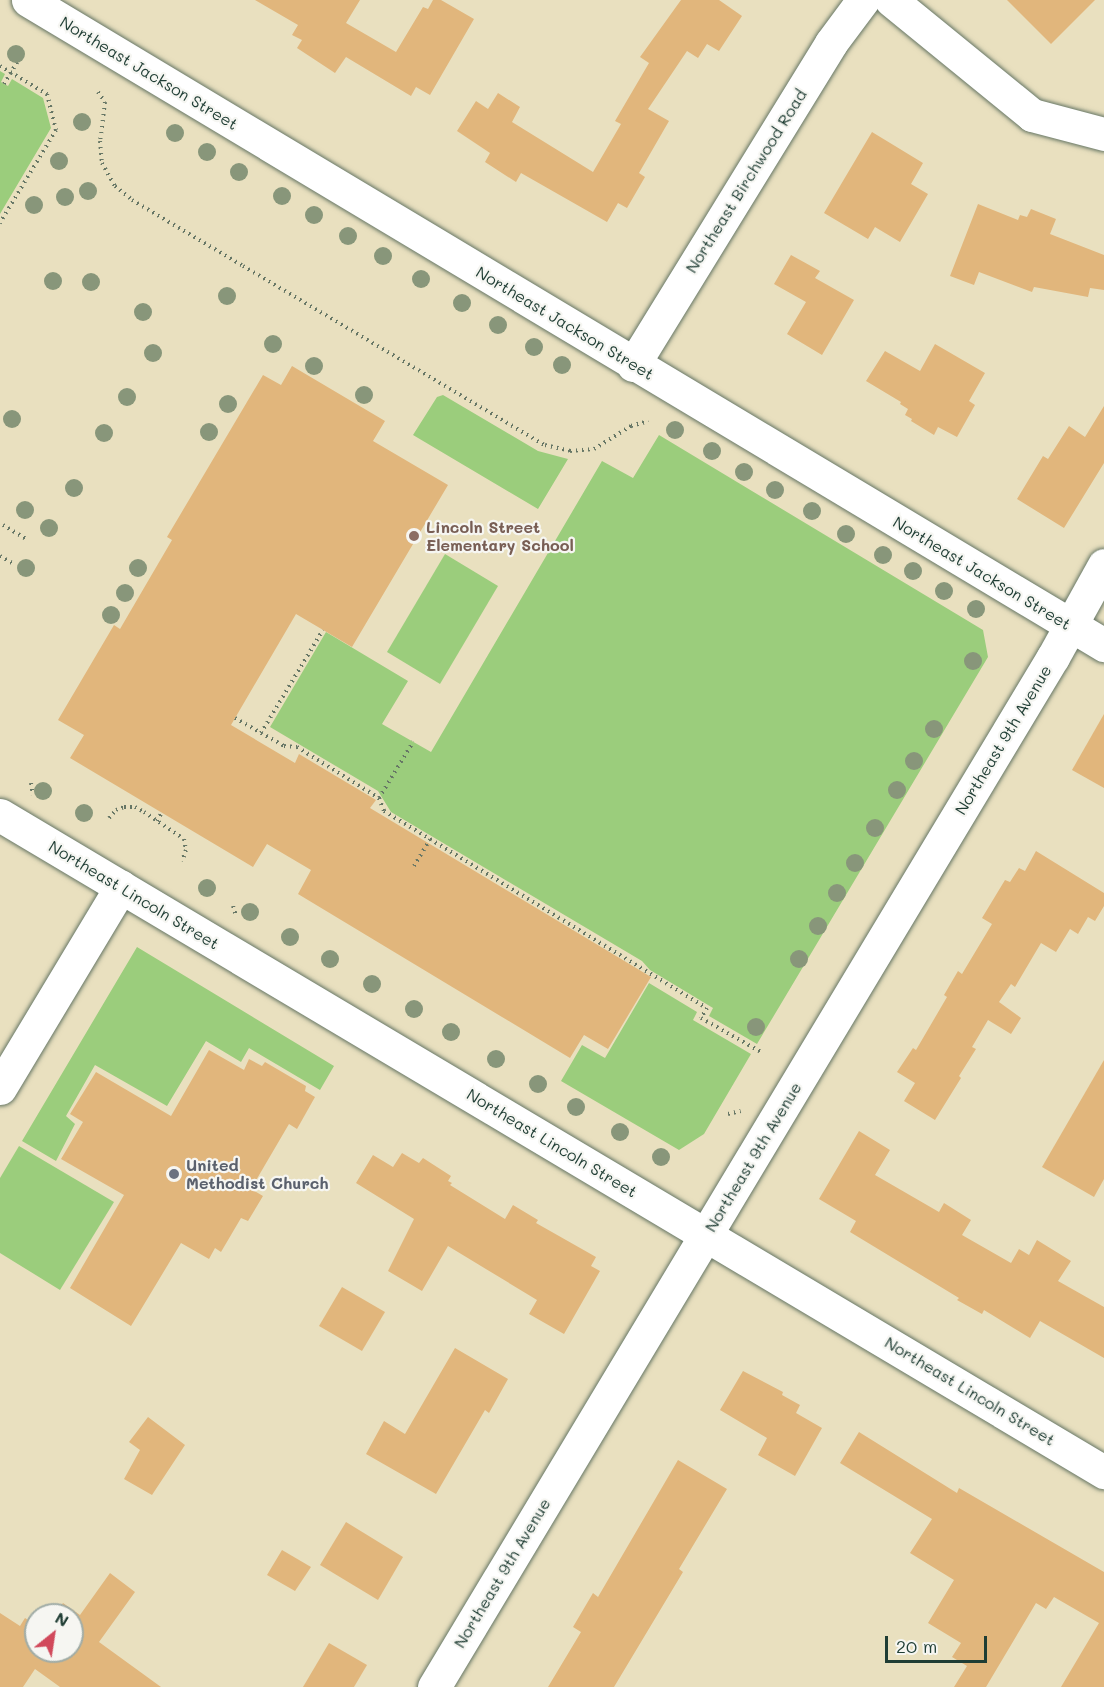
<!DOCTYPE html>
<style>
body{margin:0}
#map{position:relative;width:1104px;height:1687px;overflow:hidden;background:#e9e0bf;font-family:Mali,sans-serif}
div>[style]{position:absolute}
.green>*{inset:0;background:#9bcd7c}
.building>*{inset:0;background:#e1b67c}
.path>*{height:4px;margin-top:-2px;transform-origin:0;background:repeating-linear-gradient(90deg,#667665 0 1.5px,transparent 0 6px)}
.roads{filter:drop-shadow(0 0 2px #667665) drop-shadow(0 0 2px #667665)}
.minor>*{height:33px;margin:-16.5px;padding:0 16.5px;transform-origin:16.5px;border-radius:16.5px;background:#fff}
.trees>*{width:18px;height:18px;margin:-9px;border-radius:50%;background:#88967a}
.dots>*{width:16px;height:16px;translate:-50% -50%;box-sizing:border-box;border:3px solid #f6f6f2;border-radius:50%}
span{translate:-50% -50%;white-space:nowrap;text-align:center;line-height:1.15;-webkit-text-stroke:4.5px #f6f6f2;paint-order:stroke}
.street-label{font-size:16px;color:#1f3d34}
.education-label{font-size:16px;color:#785e54;font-weight:700}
.left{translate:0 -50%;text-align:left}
.worship-label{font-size:16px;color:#5b616d;font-weight:700}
.north{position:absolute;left:24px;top:1603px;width:60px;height:60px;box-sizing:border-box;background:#f6f6f2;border:2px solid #a0aca6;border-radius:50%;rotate:30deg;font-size:16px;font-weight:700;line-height:24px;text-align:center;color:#1f3d34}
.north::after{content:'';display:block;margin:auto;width:21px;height:27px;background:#d1495b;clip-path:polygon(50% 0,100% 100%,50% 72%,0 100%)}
.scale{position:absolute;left:885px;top:1636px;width:102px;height:27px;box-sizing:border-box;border:3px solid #1f3d34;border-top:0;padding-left:8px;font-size:18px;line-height:21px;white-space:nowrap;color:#1f3d34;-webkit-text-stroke:4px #f6f6f2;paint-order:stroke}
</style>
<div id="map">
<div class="green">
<i style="clip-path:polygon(0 71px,5px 74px,1px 82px,8px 86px,12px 79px,43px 98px,51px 128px,0 214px)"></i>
<i style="clip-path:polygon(443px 395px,538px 451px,568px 459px,538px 509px,413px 435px,437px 397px)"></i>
<i style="clip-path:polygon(659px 435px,983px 630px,988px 657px,757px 1044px,709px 1016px,713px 1008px,650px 970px,642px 961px,391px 812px,378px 791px,270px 727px,326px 632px,408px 681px,382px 724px,431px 752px,602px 461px,633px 478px)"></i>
<i style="clip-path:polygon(445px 554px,498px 586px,440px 684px,387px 652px)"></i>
<i style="clip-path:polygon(137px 947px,334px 1066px,320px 1090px,249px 1048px,241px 1062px,206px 1041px,167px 1106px,95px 1065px,66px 1116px,75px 1124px,56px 1161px,22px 1141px)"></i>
<i style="clip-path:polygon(649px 983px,697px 1012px,693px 1020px,751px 1054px,704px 1134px,679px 1150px,561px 1081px,582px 1045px,605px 1058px)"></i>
<i style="clip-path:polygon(19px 1146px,114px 1202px,60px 1290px,0 1253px,0 1178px)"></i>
</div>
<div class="building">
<i style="clip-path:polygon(255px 0,360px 0,346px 23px,396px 52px,423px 7px,428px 9px,433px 0,441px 0,474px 19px,430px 95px,416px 87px,411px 96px,346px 57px,335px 73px,297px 48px,302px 40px,292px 35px,298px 25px)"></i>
<i style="clip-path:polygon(681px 0,719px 0,742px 16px,719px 51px,707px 44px,698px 58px,687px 51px,648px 109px,669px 121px,639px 173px,645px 177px,627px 208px,618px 203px,607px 222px,521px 173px,516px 182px,485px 162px,490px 153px,457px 131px,476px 101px,488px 109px,498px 93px,520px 107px,512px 122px,593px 172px,621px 124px,615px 121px,649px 63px,640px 57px)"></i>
<i style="clip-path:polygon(1007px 0,1095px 0,1051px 44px)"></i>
<i style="clip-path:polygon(872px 132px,923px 163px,911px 184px,928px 194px,900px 242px,875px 227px,868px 239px,824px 213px)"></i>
<i style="clip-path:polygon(978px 204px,1018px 220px,1020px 215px,1027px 217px,1031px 209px,1056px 219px,1050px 234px,1104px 255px,1104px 290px,1090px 288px,1088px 297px,1034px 287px,1032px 292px,979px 272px,974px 285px,950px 276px)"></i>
<i style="clip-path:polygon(791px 255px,820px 271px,815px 278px,854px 300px,822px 355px,787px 334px,806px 302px,774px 284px)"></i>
<i style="clip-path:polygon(935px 344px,985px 373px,969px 401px,975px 405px,957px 437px,938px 427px,934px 435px,911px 421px,912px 419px,905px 415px,908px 409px,900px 404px,901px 402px,866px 381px,885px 351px,920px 371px)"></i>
<i style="clip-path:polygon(292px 366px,385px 421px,373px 441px,448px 485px,352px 647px,296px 614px,231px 725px,295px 763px,299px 754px,376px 800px,370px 808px,651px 977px,608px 1049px,584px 1035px,570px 1058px,298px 894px,311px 870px,267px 844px,253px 867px,70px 758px,84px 735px,58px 720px,114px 625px,120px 629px,172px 540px,167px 537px,263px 375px,281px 385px)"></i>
<i style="clip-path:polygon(1104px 406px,1104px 463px,1064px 528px,1017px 499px,1043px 456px,1048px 459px,1069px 426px,1085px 437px)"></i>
<i style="clip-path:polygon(1104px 714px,1104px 788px,1072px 770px)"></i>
<i style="clip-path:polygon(1036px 851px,1104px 893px,1104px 906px,1095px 921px,1088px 917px,1078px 934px,1070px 929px,1056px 952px,1041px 943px,1015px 987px,1011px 984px,999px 1002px,1021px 1018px,1011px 1034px,988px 1020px,972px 1047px,976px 1049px,959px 1076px,961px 1078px,935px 1120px,904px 1101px,915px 1083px,897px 1072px,913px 1048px,916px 1050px,947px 997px,944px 995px,958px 971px,962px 974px,992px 924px,982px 918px,1005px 880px,1010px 882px,1019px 868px,1025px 871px)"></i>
<i style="clip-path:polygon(209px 1050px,244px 1070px,249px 1059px,262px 1066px,265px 1062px,306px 1086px,305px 1091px,315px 1097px,297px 1129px,289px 1124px,251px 1189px,263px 1196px,248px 1221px,241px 1218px,221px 1252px,215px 1248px,209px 1259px,181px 1243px,131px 1326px,70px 1288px,124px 1195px,61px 1159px,83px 1122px,70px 1114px,96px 1072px,171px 1116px)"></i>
<i style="clip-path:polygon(1104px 1060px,1104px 1179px,1094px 1197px,1042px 1167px)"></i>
<i style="clip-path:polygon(859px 1131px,890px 1150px,875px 1175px,939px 1212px,944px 1203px,971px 1220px,962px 1235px,1011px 1263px,1019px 1249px,1029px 1255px,1037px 1240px,1071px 1261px,1058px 1281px,1104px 1307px,1104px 1358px,1040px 1321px,1030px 1338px,984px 1310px,982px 1314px,957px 1300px,959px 1298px,850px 1232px,856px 1221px,819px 1199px)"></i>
<i style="clip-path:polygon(402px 1153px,419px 1163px,423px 1158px,451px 1176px,448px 1181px,452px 1183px,450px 1185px,505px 1219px,513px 1205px,538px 1220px,536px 1223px,596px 1257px,591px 1266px,600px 1271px,564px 1334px,529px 1314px,537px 1300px,448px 1246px,422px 1291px,388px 1271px,414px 1219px,356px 1183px,373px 1155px,393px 1167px)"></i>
<i style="clip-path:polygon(342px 1287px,385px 1312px,362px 1351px,319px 1326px)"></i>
<i style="clip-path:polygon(455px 1348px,508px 1379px,489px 1413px,485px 1410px,436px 1494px,366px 1454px,384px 1421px,405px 1434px)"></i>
<i style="clip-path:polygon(743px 1371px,783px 1392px,782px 1395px,800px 1405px,796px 1413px,822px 1428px,795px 1476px,758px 1455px,767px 1438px,720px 1410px)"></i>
<i style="clip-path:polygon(148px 1417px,185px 1445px,152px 1495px,124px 1479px,140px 1450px,129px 1442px)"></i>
<i style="clip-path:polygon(859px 1432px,957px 1493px,959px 1488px,1104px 1572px,1104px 1687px,1061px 1687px,1099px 1623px,1054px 1597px,1046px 1609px,1036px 1603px,986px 1687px,954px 1687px,967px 1666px,952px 1657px,961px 1643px,928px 1623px,954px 1580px,910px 1553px,932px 1519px,840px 1463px)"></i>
<i style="clip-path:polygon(678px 1460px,727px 1489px,679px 1569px,683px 1572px,614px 1687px,548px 1687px,581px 1632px,573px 1627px,593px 1593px,598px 1597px)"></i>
<i style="clip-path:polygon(346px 1522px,403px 1557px,378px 1600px,320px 1565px)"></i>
<i style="clip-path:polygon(282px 1550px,311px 1567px,295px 1591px,267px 1575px)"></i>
<i style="clip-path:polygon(110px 1573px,135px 1592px,99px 1642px,161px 1687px,60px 1687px,35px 1669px,23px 1687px,0 1687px,0 1613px,20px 1626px,25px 1618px,36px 1625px,36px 1651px,72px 1651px,72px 1615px,54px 1615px,63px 1603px,80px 1615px)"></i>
<i style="clip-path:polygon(329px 1643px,367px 1665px,354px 1687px,303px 1687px)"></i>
</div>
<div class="path">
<i style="left:0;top:66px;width:55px;rotate:30.8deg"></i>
<i style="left:47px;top:94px;width:37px;rotate:76deg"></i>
<i style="left:56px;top:130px;width:109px;rotate:121.1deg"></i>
<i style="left:4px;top:84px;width:27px;rotate:-59deg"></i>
<i style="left:98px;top:92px;width:12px;rotate:55deg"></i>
<i style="left:105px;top:102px;width:39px;rotate:97deg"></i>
<i style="left:100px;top:141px;width:22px;rotate:85deg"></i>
<i style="left:102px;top:163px;width:26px;rotate:61deg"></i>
<i style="left:115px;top:186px;width:22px;rotate:39deg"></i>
<i style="left:132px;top:200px;width:129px;rotate:30.7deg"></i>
<i style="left:243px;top:266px;width:351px;rotate:30.7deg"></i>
<i style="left:545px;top:445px;width:26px;rotate:13deg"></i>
<i style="left:570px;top:451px;width:24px;rotate:-5deg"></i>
<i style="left:594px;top:449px;width:44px;rotate:-31.9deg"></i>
<i style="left:631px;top:426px;width:18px;rotate:-16deg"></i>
<i style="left:3px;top:525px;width:29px;rotate:31deg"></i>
<i style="left:0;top:556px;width:16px;rotate:30deg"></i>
<i style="left:235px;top:718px;width:56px;rotate:29.7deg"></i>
<i style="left:284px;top:746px;width:13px;rotate:4deg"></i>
<i style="left:297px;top:747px;width:97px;rotate:31.9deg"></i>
<i style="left:379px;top:798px;width:14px;rotate:69deg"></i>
<i style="left:384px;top:811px;width:378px;rotate:31.4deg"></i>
<i style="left:707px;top:1008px;width:12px;rotate:121deg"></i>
<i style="left:701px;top:1018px;width:69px;rotate:29.5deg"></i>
<i style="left:261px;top:733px;width:120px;rotate:-59deg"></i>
<i style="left:31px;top:783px;width:12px;rotate:81deg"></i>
<i style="left:379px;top:798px;width:66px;rotate:-58.7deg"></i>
<i style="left:109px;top:818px;width:11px;rotate:-49deg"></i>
<i style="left:116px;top:810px;width:9px;rotate:-21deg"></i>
<i style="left:124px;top:807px;width:11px"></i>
<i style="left:135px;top:807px;width:10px;rotate:29deg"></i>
<i style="left:144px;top:812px;width:48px;rotate:34deg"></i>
<i style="left:184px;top:839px;width:11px;rotate:80deg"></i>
<i style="left:186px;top:850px;width:12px;rotate:110deg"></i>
<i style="left:157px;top:821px;width:10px;rotate:-61deg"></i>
<i style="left:414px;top:866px;width:31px;rotate:-59deg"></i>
<i style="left:233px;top:906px;width:9px;rotate:72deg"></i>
<i style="left:728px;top:1114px;width:13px;rotate:-13deg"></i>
</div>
<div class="roads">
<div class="minor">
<i style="left:28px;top:0;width:1255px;rotate:30.94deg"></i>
<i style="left:891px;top:0;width:182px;rotate:39.2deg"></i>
<i style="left:1032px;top:115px;width:74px;rotate:14.8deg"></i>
<i style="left:633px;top:365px;width:378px;rotate:-58.4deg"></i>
<i style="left:831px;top:43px;width:54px;rotate:-53.3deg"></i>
<i style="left:0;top:815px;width:1285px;rotate:30.76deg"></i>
<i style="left:0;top:1088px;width:235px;rotate:-59deg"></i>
<i style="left:434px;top:1687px;width:1202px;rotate:-59deg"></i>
<i style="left:1053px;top:657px;width:105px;rotate:-61deg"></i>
</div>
</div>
<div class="trees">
<i style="left:16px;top:54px"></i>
<i style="left:82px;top:122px"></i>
<i style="left:175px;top:133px"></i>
<i style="left:207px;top:152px"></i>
<i style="left:59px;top:161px"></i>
<i style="left:239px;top:172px"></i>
<i style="left:88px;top:191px"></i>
<i style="left:282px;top:196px"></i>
<i style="left:65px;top:197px"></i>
<i style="left:34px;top:205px"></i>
<i style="left:314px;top:215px"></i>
<i style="left:348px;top:236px"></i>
<i style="left:383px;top:256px"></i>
<i style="left:421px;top:279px"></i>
<i style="left:53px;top:281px"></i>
<i style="left:91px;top:282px"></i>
<i style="left:227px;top:296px"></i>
<i style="left:462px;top:303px"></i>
<i style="left:143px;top:312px"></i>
<i style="left:498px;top:325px"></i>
<i style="left:273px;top:344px"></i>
<i style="left:534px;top:347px"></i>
<i style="left:153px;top:353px"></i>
<i style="left:562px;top:365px"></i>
<i style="left:314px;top:366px"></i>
<i style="left:364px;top:395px"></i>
<i style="left:127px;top:397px"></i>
<i style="left:228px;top:404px"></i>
<i style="left:12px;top:419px"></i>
<i style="left:675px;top:430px"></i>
<i style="left:209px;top:432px"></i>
<i style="left:104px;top:433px"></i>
<i style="left:712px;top:451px"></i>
<i style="left:744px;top:472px"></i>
<i style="left:74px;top:488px"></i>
<i style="left:775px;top:490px"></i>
<i style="left:25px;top:510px"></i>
<i style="left:812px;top:511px"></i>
<i style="left:49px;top:528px"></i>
<i style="left:846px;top:534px"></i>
<i style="left:883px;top:555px"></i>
<i style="left:26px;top:568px"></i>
<i style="left:138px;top:568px"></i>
<i style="left:913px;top:571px"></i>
<i style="left:944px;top:591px"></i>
<i style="left:125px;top:593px"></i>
<i style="left:976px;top:609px"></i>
<i style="left:111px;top:615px"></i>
<i style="left:973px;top:661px"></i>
<i style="left:934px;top:729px"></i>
<i style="left:914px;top:761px"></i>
<i style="left:897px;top:790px"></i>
<i style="left:43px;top:791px"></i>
<i style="left:84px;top:813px"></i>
<i style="left:875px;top:828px"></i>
<i style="left:855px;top:863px"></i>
<i style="left:207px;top:888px"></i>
<i style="left:837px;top:893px"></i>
<i style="left:250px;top:912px"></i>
<i style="left:818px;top:926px"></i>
<i style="left:290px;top:937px"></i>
<i style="left:330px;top:959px"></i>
<i style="left:799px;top:959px"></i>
<i style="left:372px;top:984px"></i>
<i style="left:414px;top:1009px"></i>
<i style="left:756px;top:1027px"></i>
<i style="left:451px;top:1032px"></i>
<i style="left:496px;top:1059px"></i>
<i style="left:538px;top:1084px"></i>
<i style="left:576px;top:1107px"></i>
<i style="left:620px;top:1132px"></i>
<i style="left:661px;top:1157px"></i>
</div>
<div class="dots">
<i style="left:414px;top:536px;background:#8d6e63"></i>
<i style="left:174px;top:1174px;background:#6b7280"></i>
</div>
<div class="street-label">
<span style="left:149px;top:73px;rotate:31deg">Northeast Jackson Street</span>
<span style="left:746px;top:181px;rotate:-58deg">Northeast Birchwood Road</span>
<span style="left:565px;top:323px;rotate:31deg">Northeast Jackson Street</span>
<span style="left:982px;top:573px;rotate:31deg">Northeast Jackson Street</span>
<span style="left:1003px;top:740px;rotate:-59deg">Northeast 9th Avenue</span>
<span style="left:134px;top:895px;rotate:31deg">Northeast Lincoln Street</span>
<span style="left:552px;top:1143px;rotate:31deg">Northeast Lincoln Street</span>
<span style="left:753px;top:1157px;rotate:-59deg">Northeast 9th Avenue</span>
<span style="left:970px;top:1391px;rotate:31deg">Northeast Lincoln Street</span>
<span style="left:502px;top:1573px;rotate:-59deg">Northeast 9th Avenue</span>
</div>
<div class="education-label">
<span class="left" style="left:426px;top:536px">Lincoln Street<br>Elementary School</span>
</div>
<div class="worship-label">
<span class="left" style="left:186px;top:1174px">United<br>Methodist Church</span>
</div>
<div class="north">N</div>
<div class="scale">20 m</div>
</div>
